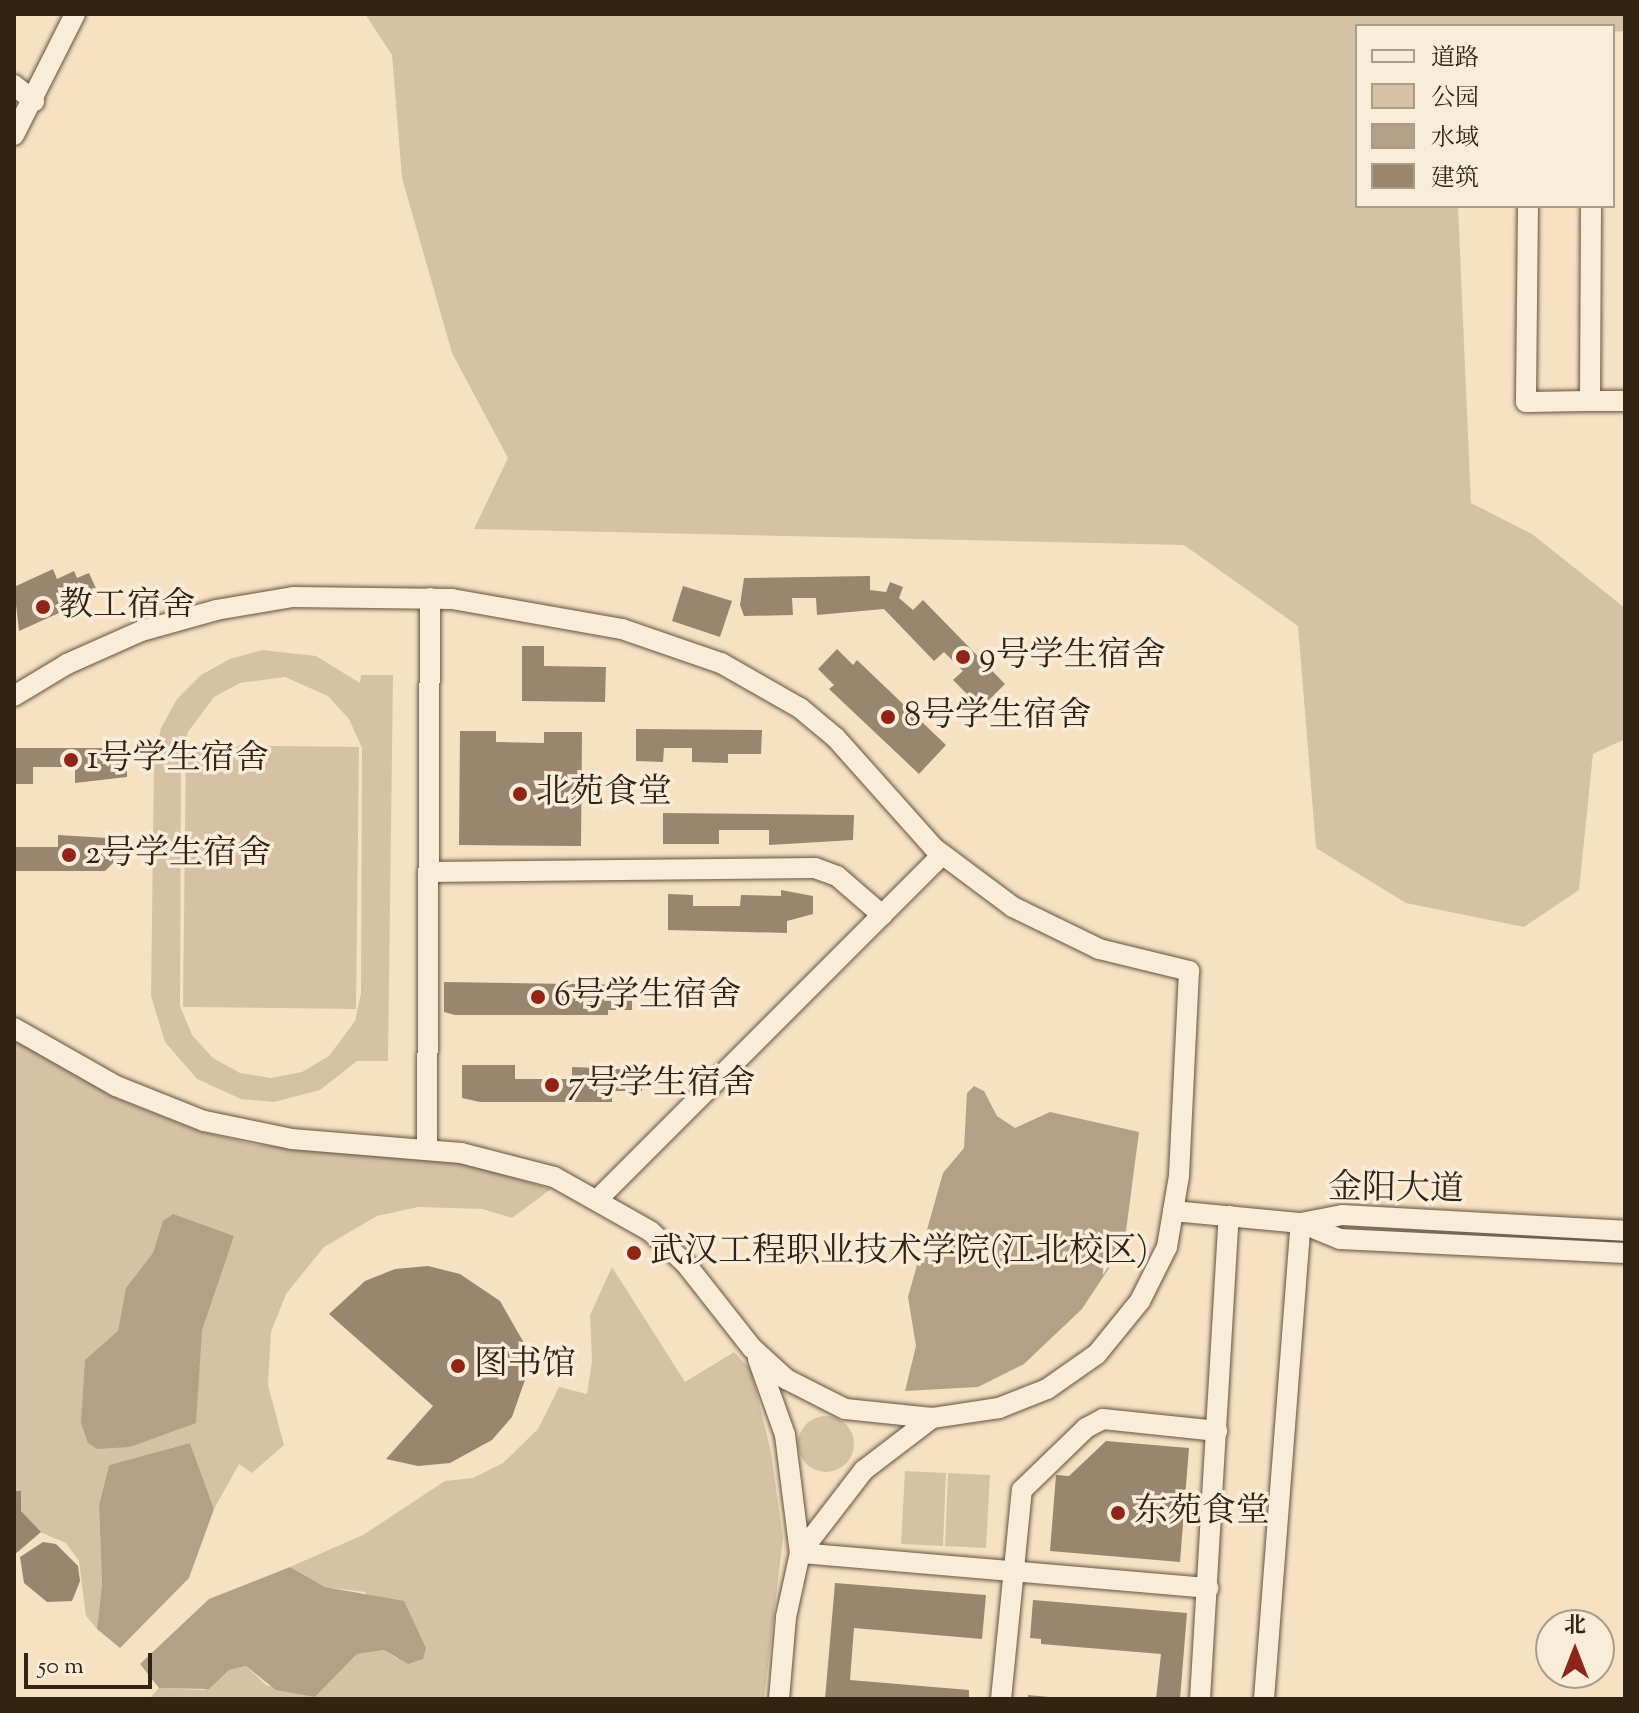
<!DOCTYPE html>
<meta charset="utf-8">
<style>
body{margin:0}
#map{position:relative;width:1639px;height:1713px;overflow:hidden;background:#f6e2c3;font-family:"Sorts Mill Goudy","Noto Serif SC",serif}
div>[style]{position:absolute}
.green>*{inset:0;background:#d5c2a5}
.round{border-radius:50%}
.water>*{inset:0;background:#b3a187}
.building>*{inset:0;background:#98866f}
.roads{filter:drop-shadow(0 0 2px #63533f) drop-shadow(0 0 2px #63533f)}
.minor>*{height:20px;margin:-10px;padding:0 10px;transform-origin:10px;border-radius:10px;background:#f9ecd8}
.dots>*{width:22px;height:22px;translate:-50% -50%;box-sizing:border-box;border:4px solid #f9ecd8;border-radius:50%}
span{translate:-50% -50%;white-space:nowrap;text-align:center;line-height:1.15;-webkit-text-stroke:7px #f9ecd8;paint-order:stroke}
.poi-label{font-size:34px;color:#322313}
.left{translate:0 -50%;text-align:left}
.street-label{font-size:34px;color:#322313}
.frame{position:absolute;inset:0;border:16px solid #322313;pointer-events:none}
.legend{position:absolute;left:1355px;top:24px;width:260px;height:184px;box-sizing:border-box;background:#f9ecd8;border:2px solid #a99c89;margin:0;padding:10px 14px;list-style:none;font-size:24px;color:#322313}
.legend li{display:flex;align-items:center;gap:16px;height:40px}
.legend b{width:40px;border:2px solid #a99c89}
.north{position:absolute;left:1535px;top:1609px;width:80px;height:80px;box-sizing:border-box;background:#f9ecd8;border:2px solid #a99c89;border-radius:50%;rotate:0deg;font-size:22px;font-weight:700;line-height:32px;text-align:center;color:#322313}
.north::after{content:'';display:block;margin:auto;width:28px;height:36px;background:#8f2418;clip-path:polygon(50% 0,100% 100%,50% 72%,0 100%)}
.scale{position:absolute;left:24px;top:1653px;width:128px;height:36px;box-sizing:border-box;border:4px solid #322313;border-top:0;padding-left:10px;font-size:24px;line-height:28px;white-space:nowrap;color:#322313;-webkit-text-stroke:6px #f9ecd8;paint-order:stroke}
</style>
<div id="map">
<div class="green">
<i style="clip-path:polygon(365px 14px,1625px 14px,1625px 31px,1613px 32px,1613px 26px,1357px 26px,1357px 206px,1458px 206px,1471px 503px,1532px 534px,1625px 608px,1625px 739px,1593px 754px,1579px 890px,1524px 927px,1406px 903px,1316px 848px,1298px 626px,1184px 545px,474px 529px,508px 458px,452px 353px,402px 178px,392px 55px)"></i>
<i style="clip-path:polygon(evenodd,262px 650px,316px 656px,360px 683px,361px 675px,393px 675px,388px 1061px,357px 1061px,320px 1090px,274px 1102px,241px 1099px,197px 1079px,165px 1042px,151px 996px,154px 761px,161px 728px,177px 699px,201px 675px,230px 659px,262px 650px,285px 677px,328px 696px,349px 719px,362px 748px,361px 993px,355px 1021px,329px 1056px,302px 1072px,271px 1078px,240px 1073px,213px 1058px,192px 1035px,180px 1006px,181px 761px,188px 732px,214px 697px,240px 683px,285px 677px)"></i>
<i style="clip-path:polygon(186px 745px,359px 747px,356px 1009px,183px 1007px)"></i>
<i style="clip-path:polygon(14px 1039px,118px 1099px,202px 1132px,257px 1145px,366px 1149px,457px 1161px,551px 1189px,512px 1218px,483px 1209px,418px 1207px,377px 1216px,324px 1247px,286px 1294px,271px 1332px,268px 1385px,284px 1445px,252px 1473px,239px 1464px,214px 1509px,190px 1443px,109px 1465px,99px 1505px,102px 1584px,97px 1629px,86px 1616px,79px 1561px,66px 1543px,40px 1532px,21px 1511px,21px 1491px,14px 1491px)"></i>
<i style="clip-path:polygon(612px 1267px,685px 1382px,734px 1352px,751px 1370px,771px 1452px,783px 1538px,764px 1699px,149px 1699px,159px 1688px,204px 1690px,229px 1670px,246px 1666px,266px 1685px,315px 1697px,357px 1654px,384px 1650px,398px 1659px,365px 1592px,325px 1587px,290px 1567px,363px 1535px,445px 1481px,473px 1478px,503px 1463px,538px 1429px,559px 1387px,587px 1394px,592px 1361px,590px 1315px)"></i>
<i class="round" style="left:798px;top:1416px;width:56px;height:56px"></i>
<i style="clip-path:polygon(905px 1471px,946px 1473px,943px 1546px,901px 1544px)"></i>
<i style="clip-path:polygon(948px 1473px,990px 1475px,986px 1548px,945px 1546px)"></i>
</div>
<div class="water">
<i style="clip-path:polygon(974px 1086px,984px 1091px,997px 1116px,1015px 1128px,1050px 1112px,1139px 1132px,1126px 1231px,1113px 1262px,1082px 1309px,1024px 1364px,978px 1387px,905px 1391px,916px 1346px,908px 1297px,943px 1173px,964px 1148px,967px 1093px)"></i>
<i style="clip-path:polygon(173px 1214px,234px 1236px,202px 1330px,196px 1423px,130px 1447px,97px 1449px,88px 1443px,81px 1423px,85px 1360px,118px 1331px,126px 1288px,153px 1253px,163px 1221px)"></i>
<i style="clip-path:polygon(190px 1443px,214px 1509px,189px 1578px,120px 1648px,97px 1629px,102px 1584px,99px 1505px,109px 1465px)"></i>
<i style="clip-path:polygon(290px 1567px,325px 1587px,404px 1601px,426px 1648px,423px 1659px,408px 1664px,384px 1650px,357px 1654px,315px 1697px,276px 1690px,246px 1666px,229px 1670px,209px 1689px,159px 1688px,140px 1664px,209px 1599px)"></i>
</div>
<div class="building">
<i style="clip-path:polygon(53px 569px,57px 579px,74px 571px,77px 578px,89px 573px,99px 595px,19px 631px,14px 587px)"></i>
<i style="clip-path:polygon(870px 576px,870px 590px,886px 592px,890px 582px,903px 587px,899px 598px,913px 610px,923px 600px,1005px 684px,981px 708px,953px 680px,963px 671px,944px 652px,934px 661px,884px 609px,817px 615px,816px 598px,792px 598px,793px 615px,744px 616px,740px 605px,744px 578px)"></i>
<i style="clip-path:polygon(683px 586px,732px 601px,720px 637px,672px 621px)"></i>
<i style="clip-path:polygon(522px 646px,544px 646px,544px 666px,606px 667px,605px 702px,522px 701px)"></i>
<i style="clip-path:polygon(837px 649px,853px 665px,857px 660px,946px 745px,919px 774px,829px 689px,834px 685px,818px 669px)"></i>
<i style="clip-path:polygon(636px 729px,762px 730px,761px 754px,728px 754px,728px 763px,692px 762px,692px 748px,664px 748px,663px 762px,636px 761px)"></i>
<i style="clip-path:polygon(460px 731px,496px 731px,496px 742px,544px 743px,544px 732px,582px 732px,581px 846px,459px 845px)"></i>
<i style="clip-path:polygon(14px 748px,102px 748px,102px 753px,127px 753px,127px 777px,75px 783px,75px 767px,33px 767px,33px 784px,14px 784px)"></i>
<i style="clip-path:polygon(663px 813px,854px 815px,853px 840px,769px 845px,769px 830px,719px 830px,719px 844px,663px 844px)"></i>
<i style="clip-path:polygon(58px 835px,124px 839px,124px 862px,114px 862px,105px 871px,14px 871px,14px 847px,58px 847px)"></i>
<i style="clip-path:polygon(781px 890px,813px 896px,813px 914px,787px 921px,787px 933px,668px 930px,668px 894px,693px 895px,693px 906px,740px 906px,741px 895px,781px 896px)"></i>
<i style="clip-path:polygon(444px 982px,632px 985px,632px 1010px,608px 1010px,608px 1015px,455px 1015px,444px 1012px)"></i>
<i style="clip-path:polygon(462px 1065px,515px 1065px,515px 1079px,572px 1079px,572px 1067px,642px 1070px,642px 1091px,612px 1091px,612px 1102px,480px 1102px,462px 1098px)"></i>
<i style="clip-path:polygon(428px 1266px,460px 1274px,500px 1301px,524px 1343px,527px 1374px,512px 1417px,492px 1440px,450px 1463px,418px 1466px,386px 1459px,433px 1406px,329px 1314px,365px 1281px,395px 1269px)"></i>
<i style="clip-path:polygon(1106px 1441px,1189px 1448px,1180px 1562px,1050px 1551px,1056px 1475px,1069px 1476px)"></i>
<i style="clip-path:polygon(14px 1491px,21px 1491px,21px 1511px,41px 1532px,14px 1555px)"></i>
<i style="clip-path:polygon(43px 1542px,56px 1544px,78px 1566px,80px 1581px,72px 1601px,47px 1602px,24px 1583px,20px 1557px)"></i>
<i style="clip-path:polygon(835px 1583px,986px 1595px,982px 1639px,854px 1628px,850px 1680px,969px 1690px,969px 1699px,825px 1699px)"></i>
<i style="clip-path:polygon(1033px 1600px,1187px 1613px,1180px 1699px,1156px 1699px,1161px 1654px,1041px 1644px,1041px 1639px,1030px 1638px)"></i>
<i style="clip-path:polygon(1028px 1695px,1049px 1697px,1049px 1699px,1028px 1699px)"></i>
</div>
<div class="roads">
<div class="minor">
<i style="left:14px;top:85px;width:26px;rotate:39deg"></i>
<i style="left:14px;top:135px;width:136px;rotate:-63.2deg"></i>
<i style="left:1528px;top:206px;width:196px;rotate:90.6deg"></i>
<i style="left:1526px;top:402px;width:64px;rotate:-0.9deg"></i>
<i style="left:1591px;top:206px;width:195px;rotate:90.3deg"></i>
<i style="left:1590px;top:401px;width:35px"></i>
<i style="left:14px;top:696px;width:62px;rotate:-31.1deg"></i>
<i style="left:67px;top:664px;width:81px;rotate:-24deg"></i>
<i style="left:141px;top:631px;width:78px;rotate:-15.6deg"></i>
<i style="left:216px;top:610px;width:78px;rotate:-9.6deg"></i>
<i style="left:293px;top:597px;width:159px;rotate:0.7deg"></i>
<i style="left:452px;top:599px;width:173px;rotate:10deg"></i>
<i style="left:622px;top:629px;width:105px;rotate:19deg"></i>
<i style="left:721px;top:663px;width:91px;rotate:29.7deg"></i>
<i style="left:800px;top:708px;width:47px;rotate:39.8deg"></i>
<i style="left:836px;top:738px;width:147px;rotate:48.3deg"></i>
<i style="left:934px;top:848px;width:99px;rotate:36.8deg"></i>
<i style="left:1013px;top:907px;width:96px;rotate:26deg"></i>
<i style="left:1099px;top:949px;width:93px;rotate:13.7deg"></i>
<i style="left:1189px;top:971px;width:205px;rotate:92.8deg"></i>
<i style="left:1179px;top:1176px;width:72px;rotate:99.6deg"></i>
<i style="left:1167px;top:1247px;width:60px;rotate:116.6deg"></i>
<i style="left:1140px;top:1301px;width:68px;rotate:129.1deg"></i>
<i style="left:1097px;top:1354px;width:61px;rotate:145deg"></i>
<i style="left:1047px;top:1389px;width:52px;rotate:158.4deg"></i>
<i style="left:999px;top:1408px;width:68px;rotate:171.5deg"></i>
<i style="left:932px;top:1418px;width:87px;rotate:-174.1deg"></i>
<i style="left:845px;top:1409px;width:66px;rotate:-153deg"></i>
<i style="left:786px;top:1379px;width:46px;rotate:-137.6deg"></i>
<i style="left:752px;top:1348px;width:107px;rotate:-128.2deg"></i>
<i style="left:686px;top:1264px;width:49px;rotate:-137.5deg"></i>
<i style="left:650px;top:1231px;width:110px;rotate:-150.6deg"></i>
<i style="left:554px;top:1177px;width:96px;rotate:-165.5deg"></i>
<i style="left:461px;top:1153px;width:170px;rotate:-175.3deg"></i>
<i style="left:292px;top:1139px;width:90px;rotate:-168.4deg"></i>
<i style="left:204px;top:1121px;width:95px;rotate:-158.3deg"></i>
<i style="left:116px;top:1086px;width:117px;rotate:-150.4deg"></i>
<i style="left:428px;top:872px;width:387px;rotate:-0.6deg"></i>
<i style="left:815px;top:868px;width:23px;rotate:20deg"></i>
<i style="left:837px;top:876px;width:60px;rotate:40.9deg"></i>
<i style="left:427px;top:1149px;width:551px;rotate:-89.69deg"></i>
<i style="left:599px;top:1198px;width:485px;rotate:-45deg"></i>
<i style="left:1173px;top:1211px;width:129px;rotate:5.4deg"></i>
<i style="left:1301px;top:1223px;width:42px;rotate:-11deg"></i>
<i style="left:1342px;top:1215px;width:283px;rotate:3.2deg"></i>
<i style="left:1301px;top:1223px;width:42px;rotate:22.3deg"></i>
<i style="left:1340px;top:1239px;width:285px;rotate:2.8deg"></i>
<i style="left:758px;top:1359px;width:81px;rotate:70.4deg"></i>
<i style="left:785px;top:1435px;width:119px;rotate:82.8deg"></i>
<i style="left:800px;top:1553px;width:410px;rotate:4.9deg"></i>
<i style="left:779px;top:1699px;width:82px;rotate:-85.1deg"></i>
<i style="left:786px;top:1617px;width:66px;rotate:-77.7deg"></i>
<i style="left:800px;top:1553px;width:105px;rotate:-52.4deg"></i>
<i style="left:864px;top:1470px;width:86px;rotate:-37.4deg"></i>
<i style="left:1001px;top:1699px;width:210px;rotate:-84.3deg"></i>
<i style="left:1022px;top:1490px;width:89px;rotate:-44.1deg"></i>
<i style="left:1086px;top:1428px;width:19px;rotate:-28deg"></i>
<i style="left:1103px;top:1419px;width:115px;rotate:6deg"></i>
<i style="left:1200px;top:1699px;width:484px;rotate:-86.6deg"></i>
<i style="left:1264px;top:1699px;width:477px;rotate:-85.6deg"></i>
</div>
</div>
<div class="dots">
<i style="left:43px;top:607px;background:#8f2418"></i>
<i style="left:963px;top:657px;background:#8f2418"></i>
<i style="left:888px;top:717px;background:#8f2418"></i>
<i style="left:71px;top:760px;background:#8f2418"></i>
<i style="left:520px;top:794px;background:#8f2418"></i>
<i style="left:69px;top:855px;background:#8f2418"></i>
<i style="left:538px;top:997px;background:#8f2418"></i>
<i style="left:552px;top:1085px;background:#8f2418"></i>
<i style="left:634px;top:1253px;background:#8f2418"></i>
<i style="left:458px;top:1366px;background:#8f2418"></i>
<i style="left:1118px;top:1513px;background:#8f2418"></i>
</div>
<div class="poi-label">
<span class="left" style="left:59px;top:607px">教工宿舍</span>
<span class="left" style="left:979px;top:657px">9号学生宿舍</span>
<span class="left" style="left:904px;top:717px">8号学生宿舍</span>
<span class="left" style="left:87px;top:760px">1号学生宿舍</span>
<span class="left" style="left:536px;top:794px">北苑食堂</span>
<span class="left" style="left:85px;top:855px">2号学生宿舍</span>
<span class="left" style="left:554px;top:997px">6号学生宿舍</span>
<span class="left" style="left:568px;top:1085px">7号学生宿舍</span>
<span class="left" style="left:650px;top:1253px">武汉工程职业技术学院(江北校区)</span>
<span class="left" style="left:474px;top:1366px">图书馆</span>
<span class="left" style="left:1134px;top:1513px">东苑食堂</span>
</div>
<div class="street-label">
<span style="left:1396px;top:1190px;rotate:1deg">金阳大道</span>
</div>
<div class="frame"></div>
<ul class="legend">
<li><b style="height:10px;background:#f9ecd8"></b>道路</li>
<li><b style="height:22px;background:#d5c2a5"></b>公园</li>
<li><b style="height:22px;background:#b3a187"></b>水域</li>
<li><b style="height:22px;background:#98866f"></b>建筑</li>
</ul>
<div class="north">北</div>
<div class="scale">50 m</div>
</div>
